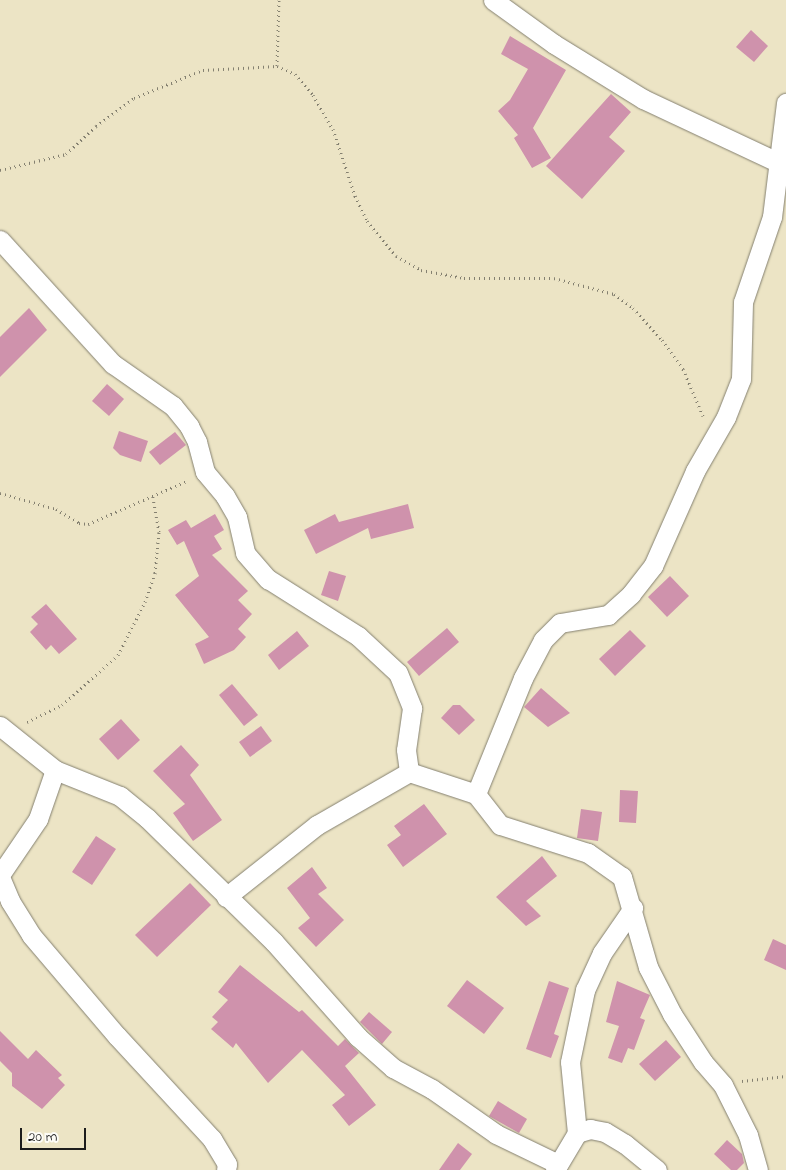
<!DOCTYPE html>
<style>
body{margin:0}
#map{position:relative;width:786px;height:1170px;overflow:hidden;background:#ece4c5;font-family:"Indie Flower",sans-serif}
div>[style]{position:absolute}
.building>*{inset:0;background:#cf92ac}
.path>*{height:3px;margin-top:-1.5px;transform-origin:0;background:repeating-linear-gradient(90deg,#848070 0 1px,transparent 0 5px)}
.roads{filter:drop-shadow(0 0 1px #848070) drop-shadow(0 0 1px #848070)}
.street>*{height:19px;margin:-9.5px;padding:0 9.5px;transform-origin:9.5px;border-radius:9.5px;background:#fff}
span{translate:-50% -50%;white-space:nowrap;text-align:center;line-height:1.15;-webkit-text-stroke:4px #fdfcf7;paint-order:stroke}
.scale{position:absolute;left:20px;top:1128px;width:66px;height:22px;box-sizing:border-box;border:2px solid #1c1c1c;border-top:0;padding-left:6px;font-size:15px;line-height:18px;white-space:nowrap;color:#1c1c1c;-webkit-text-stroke:4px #fdfcf7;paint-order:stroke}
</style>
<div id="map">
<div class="building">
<i style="clip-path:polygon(751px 30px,768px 46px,754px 62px,736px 47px)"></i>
<i style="clip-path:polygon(510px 36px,566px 70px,533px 128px,551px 158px,532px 168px,514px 138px,518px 135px,498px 111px,510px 100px,528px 69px,501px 54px)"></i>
<i style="clip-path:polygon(611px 94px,631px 112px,609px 137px,625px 151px,582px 199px,546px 166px)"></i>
<i style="clip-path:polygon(29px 308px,47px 330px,0 377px,0 337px)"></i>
<i style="clip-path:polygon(107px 384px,124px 399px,109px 416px,92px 401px)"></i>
<i style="clip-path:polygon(119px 431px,148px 441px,141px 462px,120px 455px,113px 448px)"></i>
<i style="clip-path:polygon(175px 432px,186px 445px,160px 465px,149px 452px)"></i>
<i style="clip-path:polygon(408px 504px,414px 528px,371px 539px,368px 528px,316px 554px,304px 530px,335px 514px,339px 522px)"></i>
<i style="clip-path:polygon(215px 514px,224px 530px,214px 536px,222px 549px,212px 555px,248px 591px,238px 600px,252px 614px,238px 629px,246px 637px,234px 650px,204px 664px,195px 644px,209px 637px,175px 595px,199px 576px,184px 541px,177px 545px,168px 530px,186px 520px,191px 528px)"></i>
<i style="clip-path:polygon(329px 571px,346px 576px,338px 601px,321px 595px)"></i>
<i style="clip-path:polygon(670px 576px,689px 596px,667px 617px,648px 597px)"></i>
<i style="clip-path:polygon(46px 604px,77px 639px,59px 654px,51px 645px,46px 650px,30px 632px,38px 624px,31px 617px)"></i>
<i style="clip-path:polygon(447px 628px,459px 642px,419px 676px,407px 662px)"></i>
<i style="clip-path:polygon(630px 630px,646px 646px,615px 676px,599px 659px)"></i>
<i style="clip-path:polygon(297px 631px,309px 646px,279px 670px,268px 655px)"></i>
<i style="clip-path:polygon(232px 684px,258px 715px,244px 726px,219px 695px)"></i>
<i style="clip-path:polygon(541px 688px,570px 713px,548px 727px,524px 707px)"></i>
<i style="clip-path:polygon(453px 705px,460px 705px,475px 720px,459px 735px,441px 718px)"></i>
<i style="clip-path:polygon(121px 719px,140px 740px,118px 760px,99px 739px)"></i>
<i style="clip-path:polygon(261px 726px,272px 741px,250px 757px,239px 742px)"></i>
<i style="clip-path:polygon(181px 745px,199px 765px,190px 775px,222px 820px,193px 841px,173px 813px,185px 804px,153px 771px)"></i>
<i style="clip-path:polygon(620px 790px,638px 791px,636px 823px,619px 822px)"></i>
<i style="clip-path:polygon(424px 804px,447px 834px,403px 867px,387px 845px,401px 835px,394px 826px)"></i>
<i style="clip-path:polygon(581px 809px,602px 812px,598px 841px,577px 838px)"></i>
<i style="clip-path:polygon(96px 836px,116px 849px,92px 885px,72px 872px)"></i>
<i style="clip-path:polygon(542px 856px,557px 876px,526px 901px,541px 916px,526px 926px,496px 897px)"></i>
<i style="clip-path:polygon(312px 867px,327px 888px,318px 894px,344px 920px,316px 947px,298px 928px,310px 918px,287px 888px)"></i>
<i style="clip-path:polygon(190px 883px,211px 905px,157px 957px,135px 935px)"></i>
<i style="clip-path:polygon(773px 939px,786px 945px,786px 970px,764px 960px)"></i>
<i style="clip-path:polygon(240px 965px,299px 1012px,302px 1010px,338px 1046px,345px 1039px,359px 1053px,345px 1066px,376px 1105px,349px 1126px,332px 1105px,345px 1095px,302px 1050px,268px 1083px,236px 1043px,233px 1048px,211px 1029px,218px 1022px,212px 1017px,228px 1000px,218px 992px)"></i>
<i style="clip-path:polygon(467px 980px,504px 1008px,484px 1034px,447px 1006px)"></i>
<i style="clip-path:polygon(549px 981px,569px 988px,554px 1034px,559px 1036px,551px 1058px,526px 1049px)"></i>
<i style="clip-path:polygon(617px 981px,650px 995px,640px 1018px,645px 1020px,634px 1050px,628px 1048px,622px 1063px,608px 1058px,619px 1026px,606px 1022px)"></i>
<i style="clip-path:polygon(369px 1012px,392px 1032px,382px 1044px,360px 1022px)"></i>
<i style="clip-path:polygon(0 1031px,28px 1059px,36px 1050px,62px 1075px,58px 1078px,65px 1085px,42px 1109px,12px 1086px,12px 1073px,0 1061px)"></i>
<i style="clip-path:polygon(666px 1040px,681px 1057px,655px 1081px,639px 1064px)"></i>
<i style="clip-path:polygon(498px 1101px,527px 1119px,519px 1133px,489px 1116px)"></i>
<i style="clip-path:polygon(727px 1140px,742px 1154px,744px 1163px,737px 1170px,731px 1170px,714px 1154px)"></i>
<i style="clip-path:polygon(458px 1143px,472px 1154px,460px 1170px,439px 1170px)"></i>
</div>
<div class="path">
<i style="left:277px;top:66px;width:66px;rotate:-88.3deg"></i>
<i style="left:0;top:170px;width:68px;rotate:-13.6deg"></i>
<i style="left:66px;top:154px;width:41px;rotate:-43deg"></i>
<i style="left:96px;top:126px;width:47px;rotate:-36.4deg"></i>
<i style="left:134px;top:98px;width:74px;rotate:-22.1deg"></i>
<i style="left:203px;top:70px;width:74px;rotate:-3.1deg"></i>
<i style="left:277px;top:66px;width:20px;rotate:24deg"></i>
<i style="left:295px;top:74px;width:28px;rotate:49deg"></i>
<i style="left:313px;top:95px;width:39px;rotate:60deg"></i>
<i style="left:333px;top:129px;width:71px;rotate:71.8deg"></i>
<i style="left:355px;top:196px;width:28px;rotate:64deg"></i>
<i style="left:367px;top:221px;width:45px;rotate:50.4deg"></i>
<i style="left:396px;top:256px;width:29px;rotate:29deg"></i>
<i style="left:421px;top:270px;width:44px;rotate:10.5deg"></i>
<i style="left:464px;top:278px;width:90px"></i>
<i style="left:554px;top:278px;width:62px;rotate:14.9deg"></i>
<i style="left:614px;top:294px;width:24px;rotate:36deg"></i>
<i style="left:633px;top:308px;width:43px;rotate:47.8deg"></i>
<i style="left:662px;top:340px;width:36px;rotate:54deg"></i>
<i style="left:683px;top:369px;width:51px;rotate:66.9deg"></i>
<i style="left:0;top:493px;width:58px;rotate:15.9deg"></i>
<i style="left:56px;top:509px;width:27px;rotate:31deg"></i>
<i style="left:79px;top:523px;width:9px;rotate:6deg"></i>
<i style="left:88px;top:524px;width:108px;rotate:-23.5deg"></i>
<i style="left:27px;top:722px;width:39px;rotate:-26deg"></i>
<i style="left:62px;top:705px;width:75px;rotate:-41.8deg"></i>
<i style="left:118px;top:655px;width:59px;rotate:-63deg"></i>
<i style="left:145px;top:602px;width:31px;rotate:-71deg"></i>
<i style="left:155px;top:573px;width:41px;rotate:-84.4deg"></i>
<i style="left:159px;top:532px;width:36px;rotate:-100deg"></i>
<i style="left:742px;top:1081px;width:44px;rotate:-6.5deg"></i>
</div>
<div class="roads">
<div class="street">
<i style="left:493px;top:0;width:75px;rotate:35.8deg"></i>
<i style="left:554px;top:44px;width:105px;rotate:31.7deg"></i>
<i style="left:643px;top:99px;width:158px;rotate:25.1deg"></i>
<i style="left:0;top:240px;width:168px;rotate:47.7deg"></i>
<i style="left:113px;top:364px;width:73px;rotate:35deg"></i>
<i style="left:173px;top:406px;width:26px;rotate:51deg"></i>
<i style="left:189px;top:426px;width:18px;rotate:63deg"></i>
<i style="left:197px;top:442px;width:31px;rotate:75deg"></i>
<i style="left:205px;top:472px;width:31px;rotate:50deg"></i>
<i style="left:225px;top:496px;width:24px;rotate:60deg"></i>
<i style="left:237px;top:517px;width:37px;rotate:77deg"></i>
<i style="left:245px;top:553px;width:35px;rotate:49deg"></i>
<i style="left:268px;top:579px;width:107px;rotate:32.3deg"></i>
<i style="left:358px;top:636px;width:54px;rotate:42.8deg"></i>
<i style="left:398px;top:673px;width:38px;rotate:68deg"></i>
<i style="left:412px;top:708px;width:42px;rotate:98.1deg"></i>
<i style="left:406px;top:750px;width:22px;rotate:82deg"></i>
<i style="left:409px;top:772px;width:71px;rotate:18.2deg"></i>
<i style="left:0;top:726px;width:70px;rotate:38.7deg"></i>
<i style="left:55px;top:770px;width:70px;rotate:21.8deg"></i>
<i style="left:120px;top:796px;width:35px;rotate:39deg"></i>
<i style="left:147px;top:818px;width:177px;rotate:44.3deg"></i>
<i style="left:274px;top:942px;width:127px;rotate:48.5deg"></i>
<i style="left:358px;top:1037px;width:47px;rotate:41.5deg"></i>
<i style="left:393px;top:1068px;width:44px;rotate:28.3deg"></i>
<i style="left:432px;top:1089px;width:78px;rotate:35.1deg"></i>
<i style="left:496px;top:1134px;width:69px;rotate:25.8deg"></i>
<i style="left:0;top:875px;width:68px;rotate:-55.8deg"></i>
<i style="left:38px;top:819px;width:52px;rotate:-70.9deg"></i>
<i style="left:0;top:877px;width:26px;rotate:67deg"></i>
<i style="left:10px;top:901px;width:40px;rotate:58deg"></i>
<i style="left:31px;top:935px;width:133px;rotate:49.6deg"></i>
<i style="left:117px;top:1036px;width:140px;rotate:47.3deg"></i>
<i style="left:212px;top:1139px;width:29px;rotate:59deg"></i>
<i style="left:227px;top:1164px;width:6px;rotate:99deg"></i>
<i style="left:226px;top:897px;width:116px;rotate:-38.4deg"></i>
<i style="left:317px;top:825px;width:106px;rotate:-29.9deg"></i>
<i style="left:577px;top:1133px;width:71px;rotate:-95.6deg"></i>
<i style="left:570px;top:1062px;width:74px;rotate:-78.2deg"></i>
<i style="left:585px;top:990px;width:41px;rotate:-65.3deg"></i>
<i style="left:602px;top:953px;width:55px;rotate:-55.4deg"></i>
<i style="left:555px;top:1170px;width:43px;rotate:-59.3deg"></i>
<i style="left:577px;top:1133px;width:14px;rotate:-17deg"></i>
<i style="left:590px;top:1129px;width:15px;rotate:11deg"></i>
<i style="left:605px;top:1132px;width:23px;rotate:31deg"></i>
<i style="left:625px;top:1144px;width:41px;rotate:39.1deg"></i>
<i style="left:758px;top:1170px;width:36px;rotate:-106deg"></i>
<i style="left:748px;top:1135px;width:56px;rotate:-116.6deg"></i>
<i style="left:723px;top:1085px;width:30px;rotate:-131deg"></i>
<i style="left:703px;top:1062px;width:57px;rotate:-122.9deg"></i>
<i style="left:672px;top:1014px;width:53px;rotate:-117.1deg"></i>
<i style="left:648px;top:967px;width:94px;rotate:-106.1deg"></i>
<i style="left:622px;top:877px;width:42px;rotate:-144.8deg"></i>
<i style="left:588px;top:853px;width:92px;rotate:-162.3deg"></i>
<i style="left:500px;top:825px;width:39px;rotate:-128deg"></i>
<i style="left:476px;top:794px;width:125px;rotate:-67.9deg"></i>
<i style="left:523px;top:678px;width:43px;rotate:-62.2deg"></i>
<i style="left:543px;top:640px;width:24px;rotate:-45deg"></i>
<i style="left:560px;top:623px;width:49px;rotate:-9.5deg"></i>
<i style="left:608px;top:615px;width:31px;rotate:-42deg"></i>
<i style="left:631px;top:594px;width:36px;rotate:-52deg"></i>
<i style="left:653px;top:566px;width:104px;rotate:-66.1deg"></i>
<i style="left:695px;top:471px;width:62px;rotate:-60.1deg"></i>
<i style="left:726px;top:417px;width:41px;rotate:-68.5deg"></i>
<i style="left:741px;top:379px;width:77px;rotate:-88.5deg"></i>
<i style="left:743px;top:302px;width:90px;rotate:-71.2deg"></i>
<i style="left:772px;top:217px;width:115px;rotate:-83deg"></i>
</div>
</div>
<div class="scale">20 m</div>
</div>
